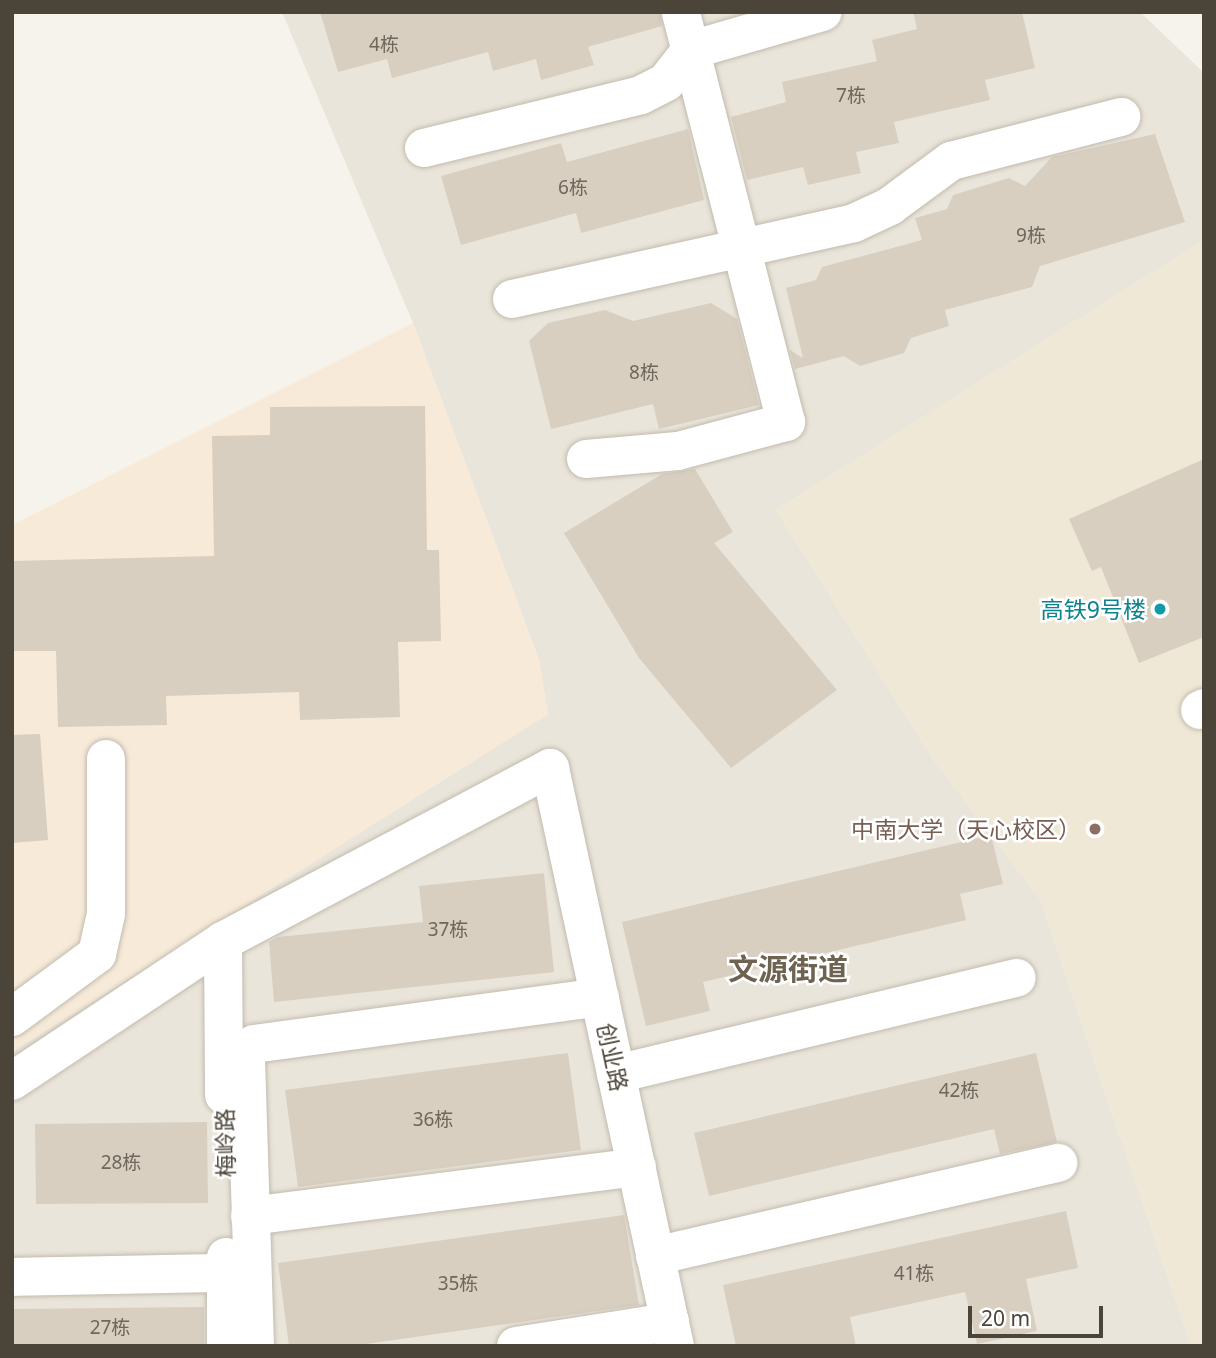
<!DOCTYPE html>
<meta charset="utf-8">
<style>
body{margin:0}
#map{position:relative;width:1216px;height:1358px;overflow:hidden;background:#f6f3ec;font-family:"Noto Sans","Noto Sans SC",sans-serif}
div>[style]{position:absolute}
.residential>*{inset:0;background:#eae5da}
.commercial>*{inset:0;background:#f7ead8}
.education>*{inset:0;background:#efe8d6}
.building>*{inset:0;background:#d8cfc1}
.roads{filter:drop-shadow(0 0 2px #c2bbae) drop-shadow(0 0 2px #c2bbae)}
.minor>*{height:38px;margin:-19px;padding:0 19px;transform-origin:19px;border-radius:19px;background:#fff}
.dots>*{width:19px;height:19px;translate:-50% -50%;box-sizing:border-box;border:4px solid #fff;border-radius:50%}
span{translate:-50% -50%;white-space:nowrap;text-align:center;line-height:1.15;-webkit-text-stroke:5px #fff;paint-order:stroke}
.number-label{font-size:19px;color:#6e675b}
.number-label span{-webkit-text-stroke-width:0}
.culture-label{font-size:23px;color:#0d838f}
.right{translate:-100% -50%;text-align:right}
.education-label{font-size:23px;color:#785e54}
.street-label{font-size:23px;color:#4b4439}
.district-label{font-size:30px;color:#6e6250;font-weight:700}
.frame{position:absolute;inset:0;border:14px solid #4b4439;pointer-events:none}
.scale{position:absolute;left:968px;top:1306px;width:135px;height:32px;box-sizing:border-box;border:4px solid #4b4439;border-top:0;padding-left:9px;font-size:21px;line-height:24px;white-space:nowrap;color:#4b4439;-webkit-text-stroke:5px #fff;paint-order:stroke}
</style>
<div id="map">
<div class="residential">
<i style="clip-path:polygon(282px 12px,1140px 12px,1204px 73px,1204px 240px,776px 510px,933px 759px,1040px 899px,1191px 1346px,12px 1346px,12px 1052px,548px 714px,539px 660px,413px 323px)"></i>
</div>
<div class="commercial">
<i style="clip-path:polygon(413px 323px,539px 660px,548px 714px,12px 1052px,12px 525px)"></i>
</div>
<div class="education">
<i style="clip-path:polygon(1204px 240px,1204px 1346px,1191px 1346px,1040px 899px,933px 759px,776px 510px)"></i>
</div>
<div class="building">
<i style="clip-path:polygon(320px 12px,660px 12px,662px 26px,588px 47px,594px 65px,541px 80px,536px 59px,493px 71px,488px 52px,392px 78px,387px 59px,338px 72px)"></i>
<i style="clip-path:polygon(913px 12px,1022px 12px,1035px 68px,985px 80px,990px 100px,894px 122px,899px 143px,856px 152px,861px 173px,808px 185px,803px 167px,747px 180px,731px 117px,786px 102px,782px 82px,877px 61px,872px 40px,917px 29px)"></i>
<i style="clip-path:polygon(688px 129px,704px 200px,581px 233px,576px 213px,461px 245px,441px 176px,561px 143px,567px 162px)"></i>
<i style="clip-path:polygon(1155px 134px,1185px 222px,1040px 266px,1032px 287px,945px 310px,949px 326px,911px 338px,904px 353px,860px 366px,844px 356px,795px 369px,790px 350px,803px 358px,786px 288px,816px 280px,822px 267px,922px 240px,915px 218px,947px 209px,953px 195px,1009px 178px,1025px 186px,1052px 157px)"></i>
<i style="clip-path:polygon(711px 303px,737px 319px,759px 405px,659px 429px,653px 404px,551px 429px,529px 341px,548px 323px,605px 310px,633px 321px)"></i>
<i style="clip-path:polygon(425px 406px,427px 550px,439px 550px,441px 641px,398px 642px,400px 717px,300px 720px,299px 692px,166px 696px,167px 725px,58px 727px,56px 651px,14px 651px,12px 561px,214px 556px,212px 436px,270px 435px,270px 407px)"></i>
<i style="clip-path:polygon(1204px 459px,1204px 637px,1139px 663px,1101px 567px,1092px 571px,1069px 519px)"></i>
<i style="clip-path:polygon(695px 469px,733px 532px,714px 543px,837px 690px,731px 768px,639px 658px,564px 533px,662px 474px)"></i>
<i style="clip-path:polygon(40px 734px,48px 840px,12px 843px,12px 735px)"></i>
<i style="clip-path:polygon(991px 835px,1003px 884px,960px 894px,966px 920px,703px 982px,710px 1011px,646px 1026px,622px 922px)"></i>
<i style="clip-path:polygon(544px 873px,554px 972px,274px 1002px,269px 942px,278px 937px,423px 922px,419px 886px)"></i>
<i style="clip-path:polygon(568px 1053px,581px 1150px,298px 1187px,285px 1090px)"></i>
<i style="clip-path:polygon(1036px 1053px,1057px 1142px,1000px 1154px,994px 1129px,709px 1196px,694px 1133px)"></i>
<i style="clip-path:polygon(207px 1122px,208px 1203px,36px 1204px,35px 1124px)"></i>
<i style="clip-path:polygon(1066px 1211px,1078px 1268px,1026px 1279px,1037px 1331px,977px 1344px,965px 1292px,850px 1317px,856px 1346px,736px 1346px,723px 1285px)"></i>
<i style="clip-path:polygon(624px 1215px,639px 1305px,352px 1346px,289px 1346px,278px 1263px)"></i>
<i style="clip-path:polygon(204px 1307px,204px 1346px,12px 1346px,12px 1309px)"></i>
</div>
<div class="roads">
<div class="minor">
<i style="left:424px;top:148px;width:223px;rotate:-13.7deg"></i>
<i style="left:641px;top:95px;width:28px;rotate:-27deg"></i>
<i style="left:666px;top:82px;width:41px;rotate:-52deg"></i>
<i style="left:691px;top:50px;width:137px;rotate:-16.1deg"></i>
<i style="left:512px;top:299px;width:350px;rotate:-12.5deg"></i>
<i style="left:854px;top:223px;width:40px;rotate:-25deg"></i>
<i style="left:890px;top:206px;width:76px;rotate:-36.4deg"></i>
<i style="left:951px;top:161px;width:176px;rotate:-14.5deg"></i>
<i style="left:586px;top:459px;width:92px;rotate:-5deg"></i>
<i style="left:678px;top:451px;width:112px;rotate:-15deg"></i>
<i style="left:786px;top:422px;width:423px;rotate:-104.4deg"></i>
<i style="left:1200px;top:710px;width:4px;rotate:-27deg"></i>
<i style="left:223px;top:941px;width:154px;rotate:89.6deg"></i>
<i style="left:12px;top:1017px;width:106px;rotate:-36.5deg"></i>
<i style="left:97px;top:954px;width:41px;rotate:-77.3deg"></i>
<i style="left:106px;top:914px;width:155px;rotate:-90deg"></i>
<i style="left:616px;top:1074px;width:412px;rotate:-13.5deg"></i>
<i style="left:12px;top:1081px;width:253px;rotate:-33.6deg"></i>
<i style="left:223px;top:941px;width:370px;rotate:-27.9deg"></i>
<i style="left:550px;top:768px;width:591px;rotate:77.8deg"></i>
<i style="left:250px;top:1216px;width:390px;rotate:-7.2deg"></i>
<i style="left:655px;top:1256px;width:414px;rotate:-13deg"></i>
<i style="left:226px;top:1257px;width:89px;rotate:90deg"></i>
<i style="left:12px;top:1277px;width:214px;rotate:-1.1deg"></i>
<i style="left:255px;top:1346px;width:290px;rotate:-91.8deg"></i>
<i style="left:246px;top:1056px;width:14px;rotate:-56deg"></i>
<i style="left:254px;top:1044px;width:349px;rotate:-7.7deg"></i>
<i style="left:516px;top:1346px;width:156px;rotate:-8.9deg"></i>
</div>
</div>
<div class="dots">
<i style="left:1160px;top:609px;background:#0f9aa8"></i>
<i style="left:1095px;top:829px;background:#8d6e63"></i>
</div>
<div class="number-label">
<span style="left:384px;top:45px">4栋</span>
<span style="left:851px;top:96px">7栋</span>
<span style="left:573px;top:188px">6栋</span>
<span style="left:1031px;top:236px">9栋</span>
<span style="left:644px;top:373px">8栋</span>
<span style="left:448px;top:930px">37栋</span>
<span style="left:959px;top:1091px">42栋</span>
<span style="left:433px;top:1120px">36栋</span>
<span style="left:121px;top:1163px">28栋</span>
<span style="left:914px;top:1274px">41栋</span>
<span style="left:458px;top:1284px">35栋</span>
<span style="left:110px;top:1328px">27栋</span>
</div>
<div class="culture-label">
<span class="right" style="left:1146px;top:609px">高铁9号楼</span>
</div>
<div class="education-label">
<span class="right" style="left:1081px;top:829px">中南大学（天心校区）</span>
</div>
<div class="street-label">
<span style="left:613px;top:1057px;rotate:78deg">创业路</span>
<span style="left:225px;top:1143px;rotate:-91deg">梅岭路</span>
</div>
<div class="district-label">
<span style="left:788px;top:969px">文源街道</span>
</div>
<div class="frame"></div>
<div class="scale">20 m</div>
</div>
